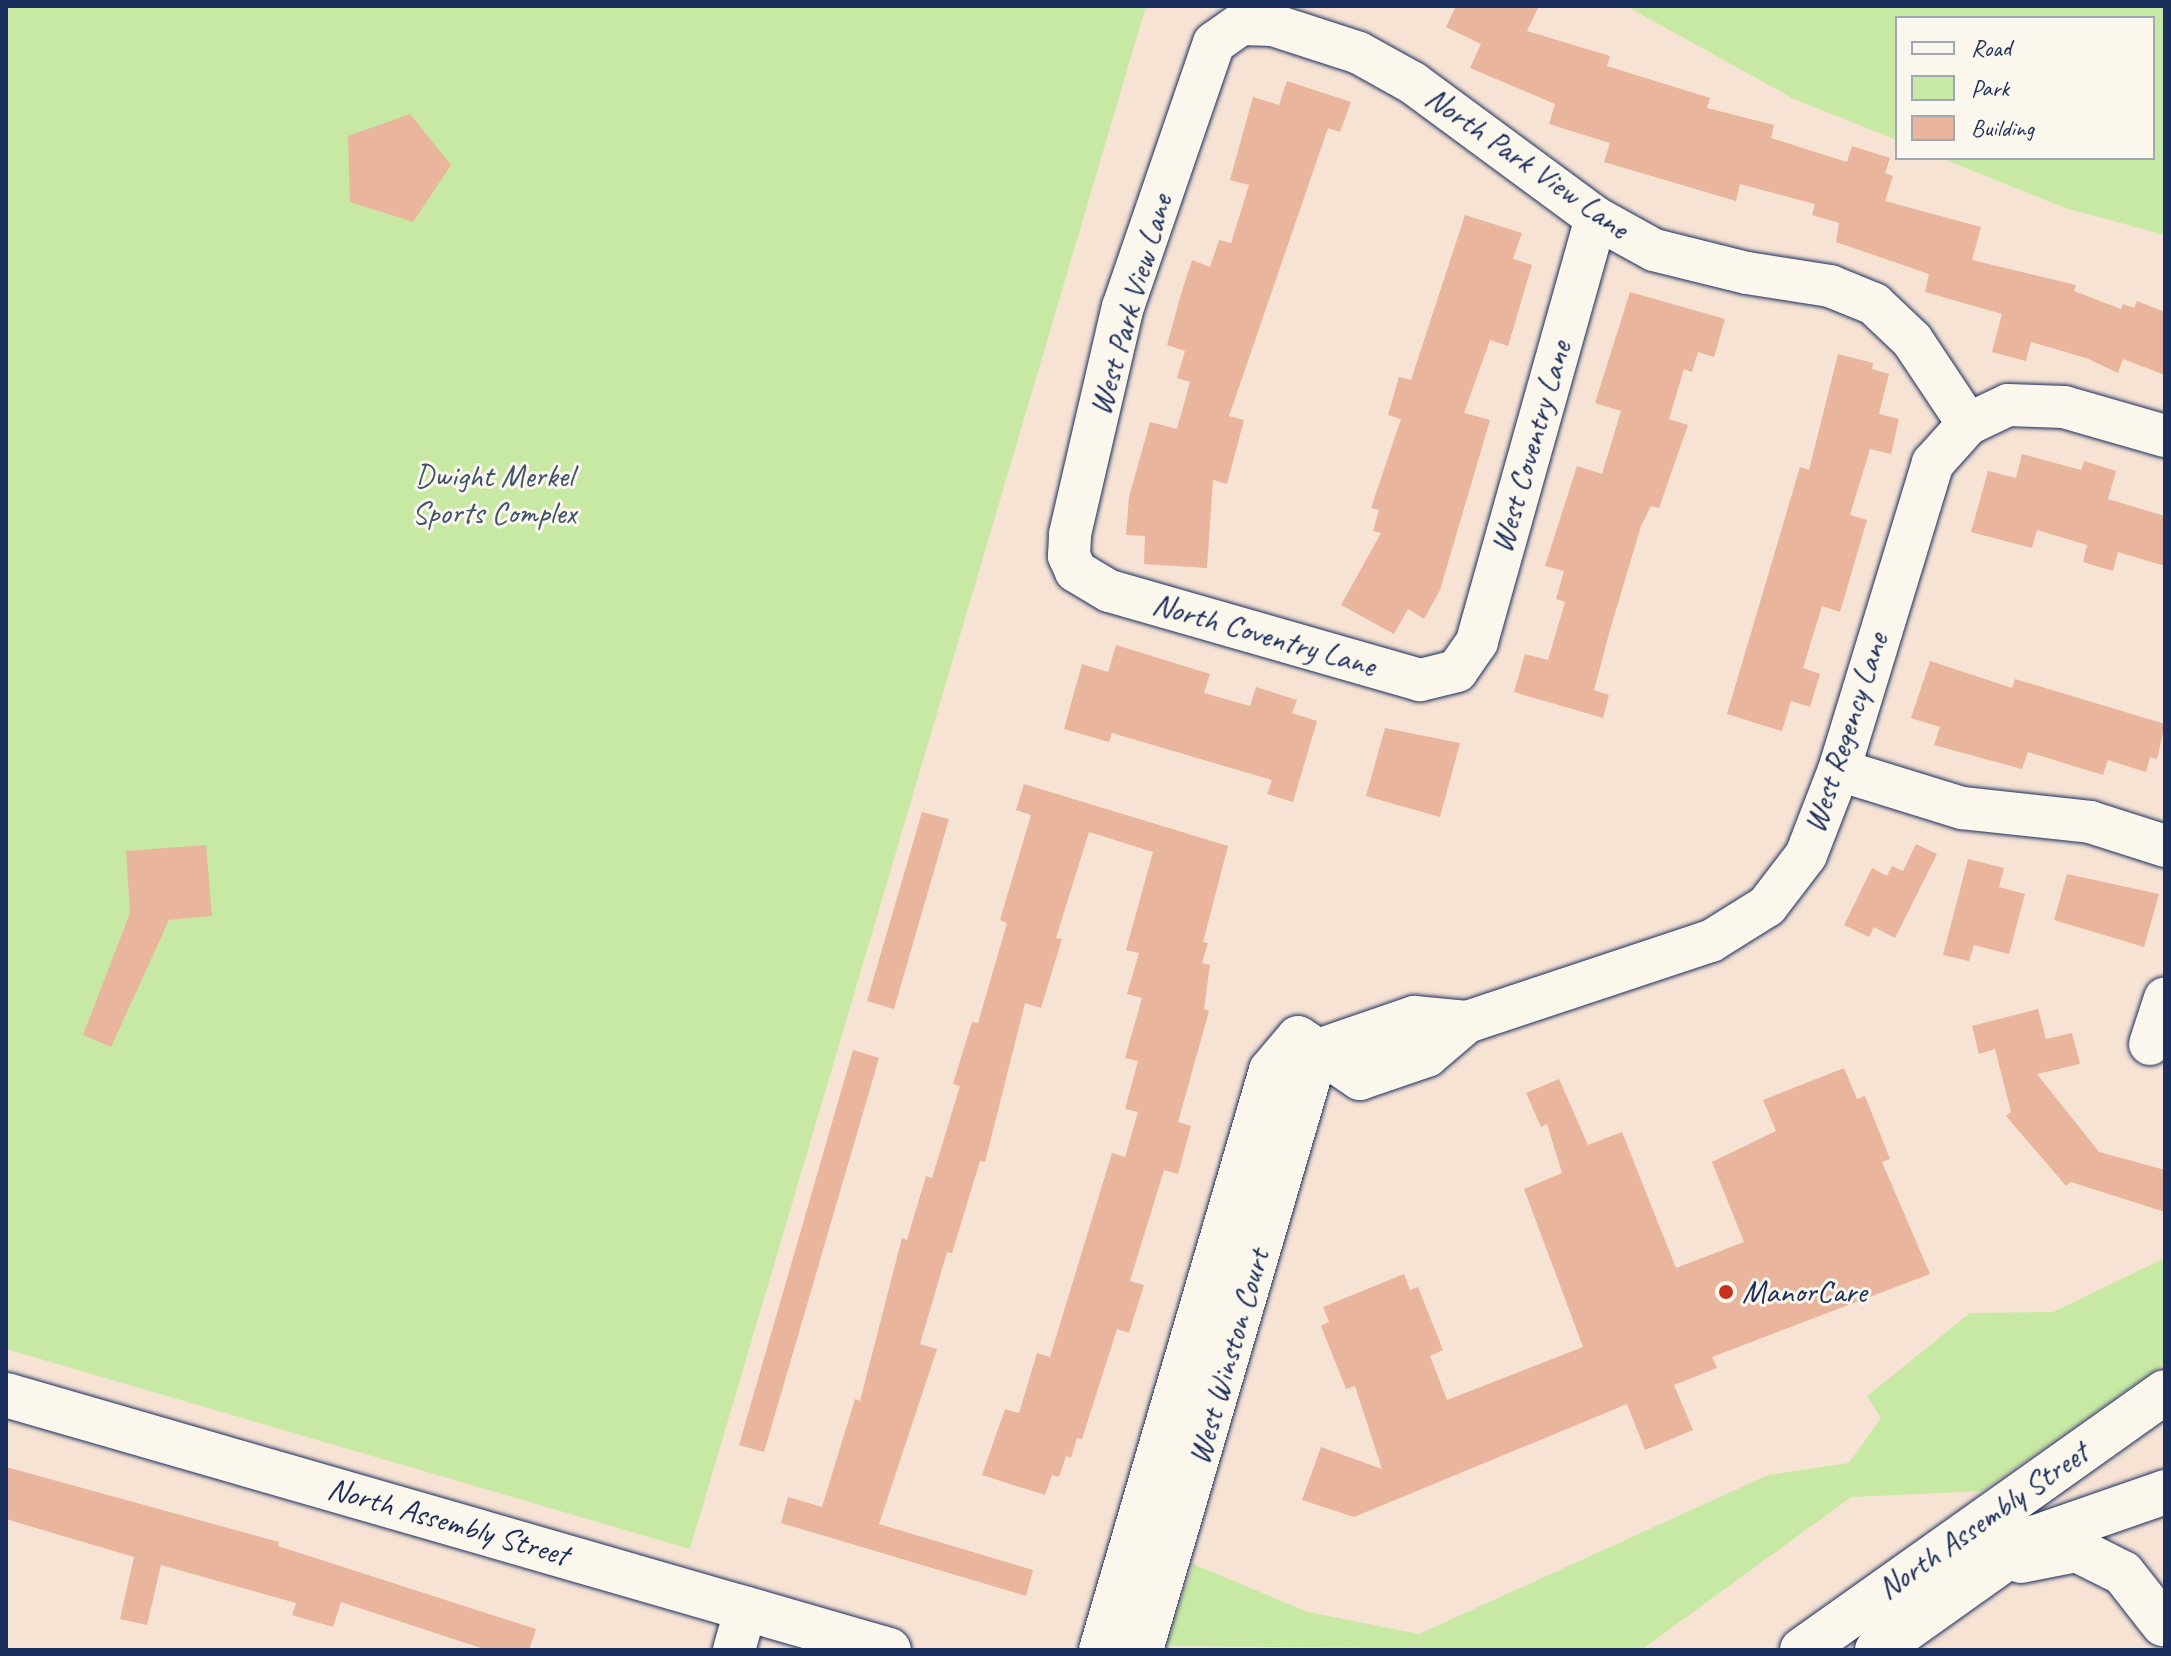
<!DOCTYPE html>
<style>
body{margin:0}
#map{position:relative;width:2171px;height:1656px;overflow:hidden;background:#f6e3d4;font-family:Caveat,sans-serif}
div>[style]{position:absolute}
.green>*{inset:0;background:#c7e9a3}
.building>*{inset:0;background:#eab59d}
.roads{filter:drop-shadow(0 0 2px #1b2f5e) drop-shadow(0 0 2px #1b2f5e)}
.minor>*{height:42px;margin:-21px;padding:0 21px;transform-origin:21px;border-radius:21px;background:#fbf7ec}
.major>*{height:44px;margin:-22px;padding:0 22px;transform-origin:22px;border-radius:22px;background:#fbf7ec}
.dots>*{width:22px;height:22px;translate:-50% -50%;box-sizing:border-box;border:4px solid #fbf7ec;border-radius:50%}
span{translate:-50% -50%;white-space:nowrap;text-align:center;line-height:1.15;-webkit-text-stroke:6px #fbf7ec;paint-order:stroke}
.street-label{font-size:32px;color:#1b2f5e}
.park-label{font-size:32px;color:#3d546c}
.poi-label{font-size:32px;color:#1b2f5e}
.left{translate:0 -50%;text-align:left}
.frame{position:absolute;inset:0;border:8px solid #1b2f5e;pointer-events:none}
.legend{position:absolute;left:1895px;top:16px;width:260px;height:144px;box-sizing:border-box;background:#fbf7ec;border:2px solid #a1a7b3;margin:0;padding:10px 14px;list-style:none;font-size:24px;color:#1b2f5e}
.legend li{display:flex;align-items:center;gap:16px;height:40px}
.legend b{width:40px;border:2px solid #a1a7b3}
</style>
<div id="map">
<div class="green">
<i style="clip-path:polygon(6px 6px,1146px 6px,690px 1549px,6px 1349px)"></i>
<i style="clip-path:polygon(1626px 6px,2165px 6px,2165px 235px,2065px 208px,1941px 158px,2153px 158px,2153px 18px,1897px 18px,1897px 140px,1794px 99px)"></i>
<i style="clip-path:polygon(2165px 1258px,2165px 1363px,1982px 1491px,1851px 1497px,1641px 1650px,1166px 1646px,1193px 1564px,1308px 1612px,1419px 1634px,1768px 1475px,1849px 1463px,1881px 1418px,1867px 1396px,1970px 1313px,2053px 1312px)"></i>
</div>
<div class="building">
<i style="clip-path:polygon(1456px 6px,1539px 6px,1527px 31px,1610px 56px,1607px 66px,1710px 98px,1707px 108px,1774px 125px,1771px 138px,1847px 162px,1852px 146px,1890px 158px,1885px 173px,1893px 176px,1885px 201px,1981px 227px,1972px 260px,2076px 285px,2074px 291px,2121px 309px,2123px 304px,2134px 308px,2137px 301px,2165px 312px,2165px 375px,2123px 359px,2118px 373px,2086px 358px,2031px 342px,2026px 361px,1992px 352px,2002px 314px,1925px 292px,1929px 274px,1836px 242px,1839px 223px,1812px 215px,1815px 204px,1740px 184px,1736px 201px,1604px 162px,1610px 143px,1549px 124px,1555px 104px,1470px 68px,1481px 44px,1446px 27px)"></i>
<i style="clip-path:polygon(1287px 81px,1351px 102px,1340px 132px,1328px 128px,1229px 416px,1244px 420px,1227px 484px,1213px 480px,1207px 568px,1144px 564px,1145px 536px,1126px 535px,1129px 497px,1150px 422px,1177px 429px,1190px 382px,1177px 378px,1185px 351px,1167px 345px,1181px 294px,1192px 260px,1210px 267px,1219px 240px,1231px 243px,1249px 185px,1230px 180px,1253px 97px,1279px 105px)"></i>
<i style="clip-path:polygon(410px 114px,451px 165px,413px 222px,350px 202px,348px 136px)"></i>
<i style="clip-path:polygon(1465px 215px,1522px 233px,1513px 259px,1532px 265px,1508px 346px,1490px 340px,1464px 413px,1490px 420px,1440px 590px,1424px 619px,1408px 609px,1394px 634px,1341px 605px,1381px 533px,1373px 531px,1379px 510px,1371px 508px,1401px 419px,1388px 415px,1399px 377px,1411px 380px)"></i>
<i style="clip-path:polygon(1630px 292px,1725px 319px,1714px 357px,1698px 352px,1692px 372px,1684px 369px,1669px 419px,1688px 425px,1659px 508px,1651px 506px,1641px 526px,1610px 630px,1594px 690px,1609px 695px,1603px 718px,1514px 692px,1525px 654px,1548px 660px,1565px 602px,1556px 599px,1564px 571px,1545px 566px,1577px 466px,1602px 474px,1621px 411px,1595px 403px)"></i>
<i style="clip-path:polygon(1838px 354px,1873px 363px,1872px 369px,1889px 374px,1879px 414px,1899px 419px,1891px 454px,1870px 449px,1850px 515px,1867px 520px,1840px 612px,1822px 606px,1803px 668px,1820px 674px,1810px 707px,1791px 701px,1782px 731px,1727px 714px,1800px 467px,1809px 470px)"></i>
<i style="clip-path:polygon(2022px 454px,2081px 470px,2084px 461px,2116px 471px,2108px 499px,2165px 516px,2165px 566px,2118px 552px,2113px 571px,2083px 562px,2087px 545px,2037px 530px,2032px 548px,1971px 532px,1988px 471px,2016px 478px)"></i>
<i style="clip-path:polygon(1116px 645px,1210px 674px,1204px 693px,1250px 706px,1256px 687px,1297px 700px,1292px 713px,1317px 721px,1293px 802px,1267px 794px,1272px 780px,1112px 733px,1109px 742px,1064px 729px,1082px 664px,1108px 672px)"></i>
<i style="clip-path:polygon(1930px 661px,2012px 688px,2015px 679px,2165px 724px,2157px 759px,2150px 757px,2146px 772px,2108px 760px,2103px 775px,2028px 752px,2022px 769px,1934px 745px,1940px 727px,1911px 718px)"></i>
<i style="clip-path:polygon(1385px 728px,1460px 743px,1440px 817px,1366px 796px)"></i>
<i style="clip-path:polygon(1024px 784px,1228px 846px,1203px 942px,1208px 943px,1202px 963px,1210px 965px,1204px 1009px,1209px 1011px,1178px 1122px,1191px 1126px,1178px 1174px,1164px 1170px,1130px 1281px,1144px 1285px,1129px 1333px,1117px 1329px,1082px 1439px,1077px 1438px,1071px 1458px,1066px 1456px,1059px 1477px,1052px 1475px,1045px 1495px,982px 1475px,1005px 1409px,1019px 1413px,1037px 1353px,1050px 1357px,1112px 1153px,1125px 1157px,1138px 1112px,1125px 1109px,1138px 1061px,1125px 1058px,1142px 998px,1127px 994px,1139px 953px,1126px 950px,1153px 852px,1089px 832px,1056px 938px,1062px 939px,1041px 1008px,1025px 1003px,985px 1162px,980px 1161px,952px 1253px,947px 1252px,920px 1344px,937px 1349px,879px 1524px,1033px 1570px,1026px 1596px,781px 1523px,788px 1497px,822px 1507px,855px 1399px,860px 1401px,902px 1238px,907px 1240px,926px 1176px,932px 1178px,960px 1086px,953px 1084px,972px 1022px,978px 1023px,1007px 923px,1000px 920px,1031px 815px,1016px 810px)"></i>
<i style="clip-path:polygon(922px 812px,949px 819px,894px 1009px,867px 1001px)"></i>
<i style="clip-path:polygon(1916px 844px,1937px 854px,1895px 938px,1874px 927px,1869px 937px,1844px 925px,1872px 868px,1887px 876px,1892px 866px,1903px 871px)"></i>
<i style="clip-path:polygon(206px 845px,212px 916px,169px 920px,111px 1047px,83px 1035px,130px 913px,126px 851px)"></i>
<i style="clip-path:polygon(1968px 859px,2004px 868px,1999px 887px,2025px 894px,2009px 954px,1974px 945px,1969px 961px,1943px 955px)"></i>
<i style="clip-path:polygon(2067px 874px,2159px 894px,2144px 947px,2054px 920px)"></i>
<i style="clip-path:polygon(2038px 1009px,2046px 1039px,2072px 1033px,2080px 1064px,2037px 1074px,2099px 1152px,2165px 1170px,2165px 1212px,2071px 1182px,2066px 1186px,2006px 1116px,2011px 1112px,1995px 1049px,1979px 1054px,1972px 1026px)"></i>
<i style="clip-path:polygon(853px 1050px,879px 1058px,764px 1452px,739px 1445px)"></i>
<i style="clip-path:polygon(1844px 1068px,1857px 1099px,1865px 1096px,1890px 1159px,1882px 1162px,1930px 1274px,1712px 1357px,1717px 1368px,1674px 1385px,1693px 1430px,1645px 1450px,1627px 1404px,1354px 1517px,1302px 1500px,1321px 1447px,1382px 1469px,1355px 1386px,1346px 1389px,1321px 1326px,1329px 1322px,1323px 1307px,1404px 1274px,1410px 1290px,1418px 1287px,1443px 1350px,1430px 1356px,1447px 1400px,1583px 1347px,1524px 1189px,1562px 1173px,1547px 1124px,1541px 1127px,1526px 1093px,1559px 1079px,1588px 1145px,1622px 1132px,1676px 1268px,1744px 1242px,1712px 1162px,1776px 1131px,1763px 1100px)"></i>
<i style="clip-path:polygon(6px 1467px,279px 1542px,278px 1546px,536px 1629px,529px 1650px,487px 1650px,341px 1602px,333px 1627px,292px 1615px,296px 1603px,161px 1565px,147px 1625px,120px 1619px,134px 1557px,6px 1519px)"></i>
</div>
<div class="roads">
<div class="minor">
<i style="left:1596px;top:218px;width:440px;rotate:105.7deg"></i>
<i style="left:1477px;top:642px;width:35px;rotate:125deg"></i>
<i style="left:1457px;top:671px;width:38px;rotate:166deg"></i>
<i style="left:1420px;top:680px;width:323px;rotate:-164deg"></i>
<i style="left:1109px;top:591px;width:39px;rotate:-149deg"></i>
<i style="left:1076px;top:571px;width:17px;rotate:-115deg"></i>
<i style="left:1069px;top:556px;width:22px;rotate:-87deg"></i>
<i style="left:1070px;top:534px;width:233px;rotate:-76.9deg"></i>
<i style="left:1123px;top:307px;width:279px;rotate:-71deg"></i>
<i style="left:1214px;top:43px;width:33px;rotate:-35deg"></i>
<i style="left:1241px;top:24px;width:32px;rotate:2deg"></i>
<i style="left:1273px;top:25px;width:90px;rotate:18deg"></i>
<i style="left:1359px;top:53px;width:62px;rotate:29.1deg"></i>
<i style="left:1413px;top:83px;width:227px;rotate:36.4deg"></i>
<i style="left:1596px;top:218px;width:66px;rotate:28.9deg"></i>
<i style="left:1654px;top:250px;width:96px;rotate:13.9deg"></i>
<i style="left:1747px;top:273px;width:84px;rotate:8.9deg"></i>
<i style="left:1830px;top:286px;width:48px;rotate:22.2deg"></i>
<i style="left:1874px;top:304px;width:52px;rotate:43.5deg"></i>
<i style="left:1912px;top:340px;width:101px;rotate:56.3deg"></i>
<i style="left:1968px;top:424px;width:44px;rotate:-25.4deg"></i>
<i style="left:2008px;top:405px;width:56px;rotate:2deg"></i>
<i style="left:2064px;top:407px;width:105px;rotate:16deg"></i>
<i style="left:1839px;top:770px;width:129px;rotate:17.2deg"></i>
<i style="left:1962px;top:808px;width:129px;rotate:6.2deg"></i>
<i style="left:2090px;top:822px;width:79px;rotate:17.7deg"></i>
<i style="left:2150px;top:1044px;width:48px;rotate:-71.9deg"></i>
<i style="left:1318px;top:1050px;width:102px;rotate:-19deg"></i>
<i style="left:1414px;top:1017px;width:53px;rotate:5.4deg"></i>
<i style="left:734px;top:1650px;width:44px;rotate:-74.1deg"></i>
<i style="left:1100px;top:1650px;width:604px;rotate:-73.66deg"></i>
<i style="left:1270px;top:1070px;width:43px;rotate:-49.7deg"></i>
<i style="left:1298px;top:1037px;width:75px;rotate:34.1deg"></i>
<i style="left:1360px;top:1079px;width:71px;rotate:-18.9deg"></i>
<i style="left:1427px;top:1056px;width:52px;rotate:-40.4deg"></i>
<i style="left:1467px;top:1022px;width:257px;rotate:-18.4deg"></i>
<i style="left:1711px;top:941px;width:66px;rotate:-32deg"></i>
<i style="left:1767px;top:906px;width:64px;rotate:-52.6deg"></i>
<i style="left:1806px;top:855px;width:91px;rotate:-68.8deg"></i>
<i style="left:1839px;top:770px;width:321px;rotate:-73deg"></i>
<i style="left:1933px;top:463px;width:52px;rotate:-48.1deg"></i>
<i style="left:1142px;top:1650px;width:625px;rotate:-73.65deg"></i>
</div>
<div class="major">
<i style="left:6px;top:1395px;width:919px;rotate:16.11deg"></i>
<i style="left:2021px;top:1561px;width:57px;rotate:-11.1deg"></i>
<i style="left:2077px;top:1550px;width:51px;rotate:26.6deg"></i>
<i style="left:2123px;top:1573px;width:65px;rotate:51.9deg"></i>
<i style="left:1802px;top:1650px;width:445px;rotate:-35.4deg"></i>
<i style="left:1877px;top:1650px;width:195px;rotate:-35.4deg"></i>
<i style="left:2036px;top:1537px;width:137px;rotate:-19.2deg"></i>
</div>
</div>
<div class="dots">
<i style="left:1726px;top:1292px;background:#c8321e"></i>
</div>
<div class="street-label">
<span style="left:1527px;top:163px;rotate:35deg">North Park View Lane</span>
<span style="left:1131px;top:305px;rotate:-74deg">West Park View Lane</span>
<span style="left:1531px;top:447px;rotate:-74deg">West Coventry Lane</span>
<span style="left:1264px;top:635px;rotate:16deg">North Coventry Lane</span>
<span style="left:1846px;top:733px;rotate:-72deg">West Regency Lane</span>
<span style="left:1229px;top:1357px;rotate:-74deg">West Winston Court</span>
<span style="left:1983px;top:1521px;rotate:-35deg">North Assembly Street</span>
<span style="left:448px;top:1522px;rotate:16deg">North Assembly Street</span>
</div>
<div class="park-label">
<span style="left:494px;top:495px">Dwight Merkel<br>Sports Complex</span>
</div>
<div class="poi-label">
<span class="left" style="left:1742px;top:1292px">ManorCare</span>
</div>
<div class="frame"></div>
<ul class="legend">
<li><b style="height:10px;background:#fbf7ec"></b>Road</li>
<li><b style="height:22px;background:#c7e9a3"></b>Park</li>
<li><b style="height:22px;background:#eab59d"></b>Building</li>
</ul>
</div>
